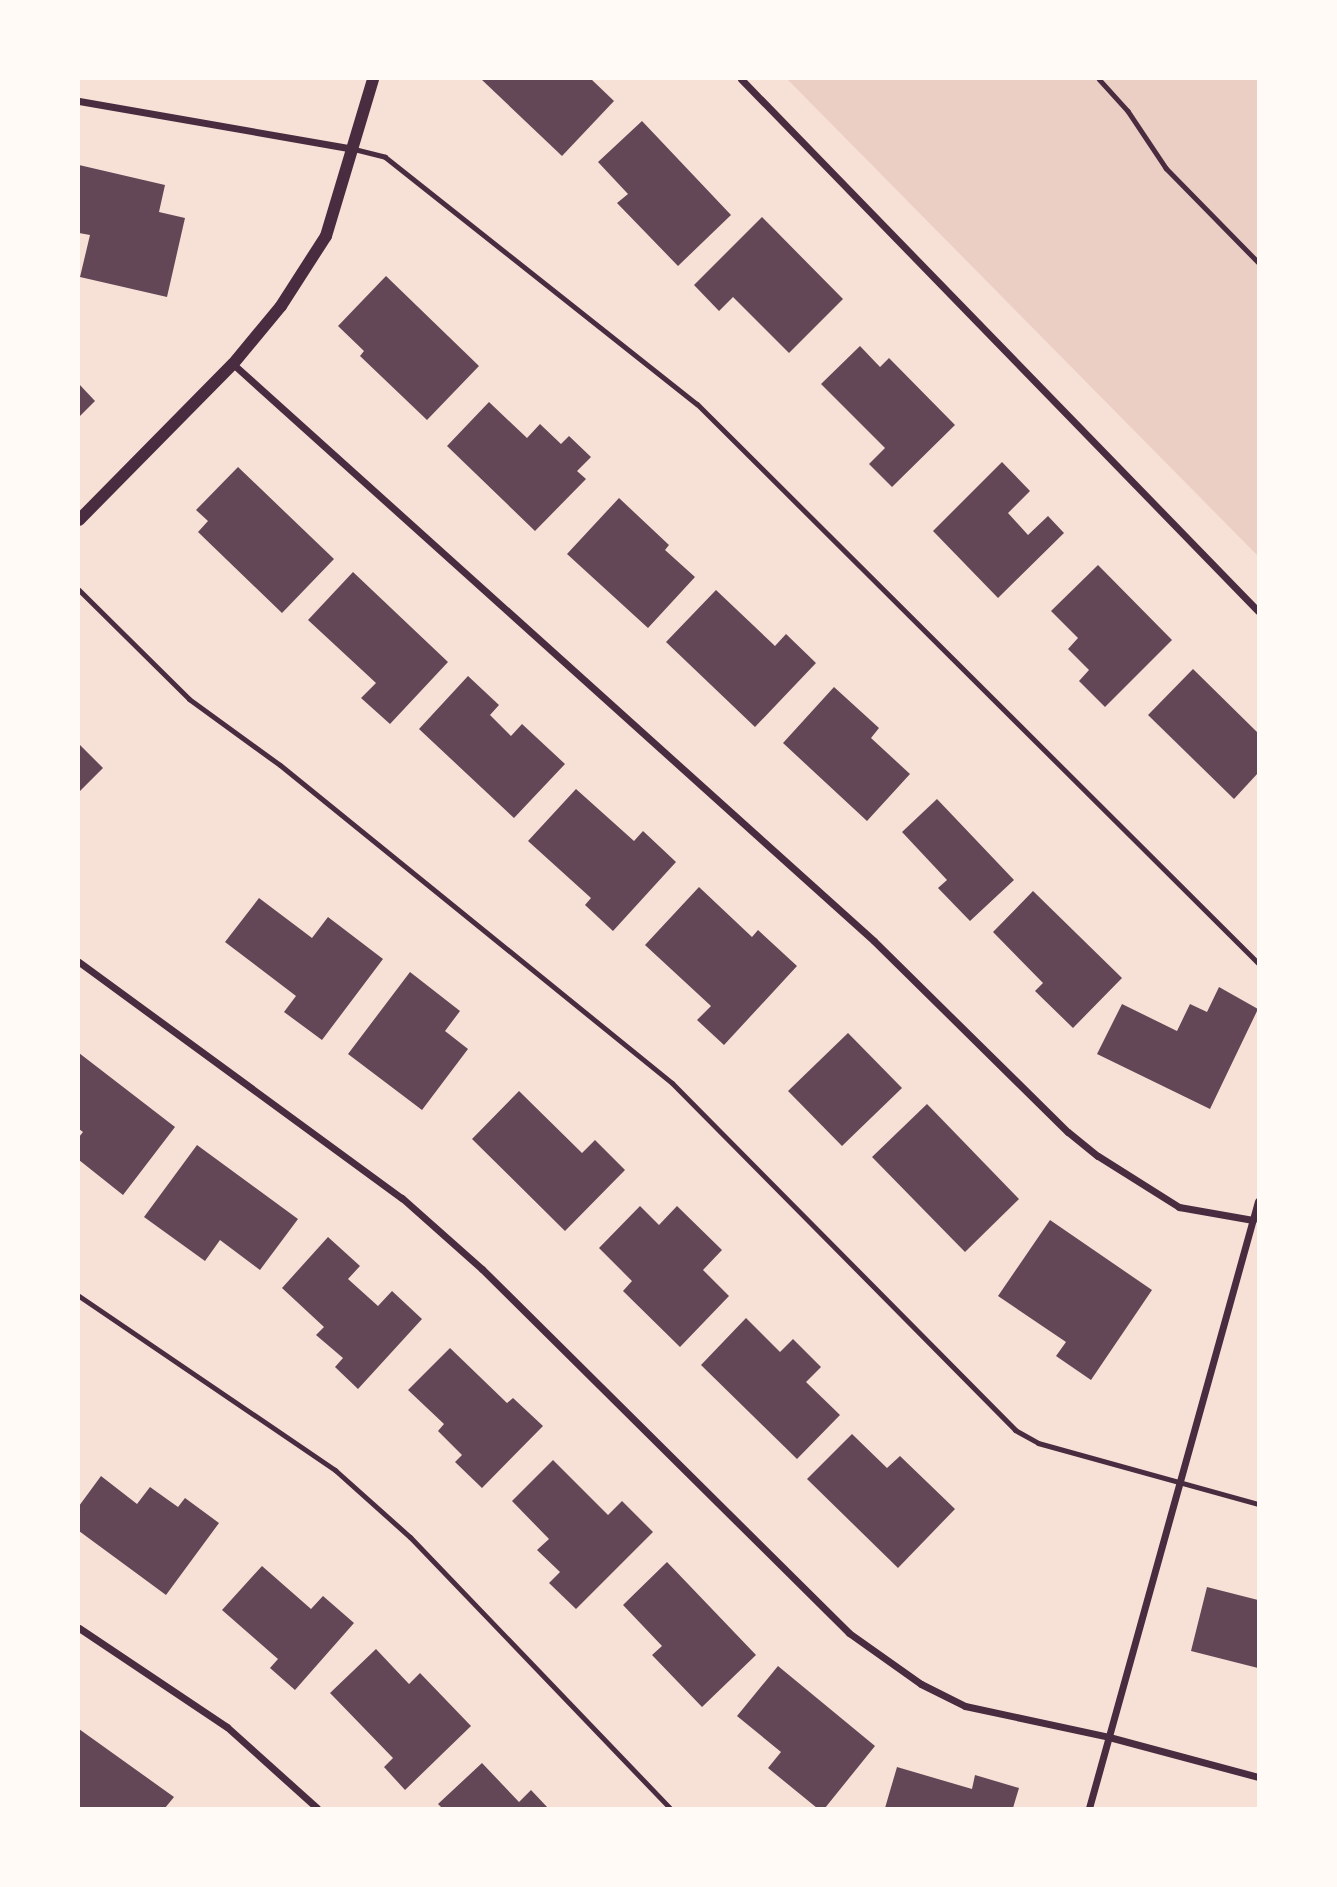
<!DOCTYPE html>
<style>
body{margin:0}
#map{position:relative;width:1337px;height:1887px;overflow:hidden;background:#f7e1d7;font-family:"Titillium Web",sans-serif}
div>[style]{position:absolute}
.green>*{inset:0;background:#ebcfc5}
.building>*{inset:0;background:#644757}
.path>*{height:4.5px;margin:-2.25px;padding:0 2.25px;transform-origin:2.25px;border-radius:2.25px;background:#4a2c40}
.service>*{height:5px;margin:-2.5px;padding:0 2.5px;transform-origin:2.5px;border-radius:2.5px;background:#4a2c40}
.minor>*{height:7px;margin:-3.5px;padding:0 3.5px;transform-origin:3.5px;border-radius:3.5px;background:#4a2c40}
.tertiary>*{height:12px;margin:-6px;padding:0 6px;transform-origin:6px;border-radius:6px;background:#4a2c40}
span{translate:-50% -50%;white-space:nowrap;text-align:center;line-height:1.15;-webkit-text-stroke:6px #fffaf5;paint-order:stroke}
.frame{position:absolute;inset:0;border:80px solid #fffaf5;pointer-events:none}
</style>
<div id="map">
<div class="green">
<i style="clip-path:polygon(787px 79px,1258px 79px,1258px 556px)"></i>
</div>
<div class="building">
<i style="clip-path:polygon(481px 79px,591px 79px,614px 101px,562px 156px)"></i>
<i style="clip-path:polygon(642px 121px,731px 215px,678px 266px,617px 203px,628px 194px,598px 162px)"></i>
<i style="clip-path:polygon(79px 165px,165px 185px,159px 212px,185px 218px,167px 297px,80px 277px,90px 235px,79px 233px)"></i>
<i style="clip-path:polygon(762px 217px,843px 299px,789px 353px,733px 297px,719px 311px,694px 285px)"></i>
<i style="clip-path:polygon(386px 276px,479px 366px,427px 420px,360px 356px,364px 351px,338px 326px)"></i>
<i style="clip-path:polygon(860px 346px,880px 367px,889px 358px,955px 425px,892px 487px,869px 464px,885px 448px,821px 384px)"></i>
<i style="clip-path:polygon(79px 384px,95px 401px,79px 417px)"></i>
<i style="clip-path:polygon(489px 402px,527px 438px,540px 424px,561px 444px,569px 436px,591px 457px,577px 471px,586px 479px,535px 531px,447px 446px)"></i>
<i style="clip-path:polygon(1002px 462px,1030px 491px,1008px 513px,1028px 535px,1048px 516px,1064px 533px,998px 598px,933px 531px)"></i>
<i style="clip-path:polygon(238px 467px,334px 559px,282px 613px,198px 532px,208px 521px,196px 510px)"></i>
<i style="clip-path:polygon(619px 498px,669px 545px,665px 550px,695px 577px,648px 628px,567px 554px)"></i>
<i style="clip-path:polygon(1098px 565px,1172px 640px,1105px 707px,1079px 681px,1089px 670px,1068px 649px,1078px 638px,1051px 611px)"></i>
<i style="clip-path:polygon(353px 572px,448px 662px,390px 724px,361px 698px,376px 683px,308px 620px)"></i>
<i style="clip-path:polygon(716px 590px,775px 646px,786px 634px,816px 663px,755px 727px,666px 642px)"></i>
<i style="clip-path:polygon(1193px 669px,1258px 733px,1258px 773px,1234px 799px,1148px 715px)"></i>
<i style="clip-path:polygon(468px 676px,499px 705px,490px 715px,511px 736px,522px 724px,565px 764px,514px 818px,419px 729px)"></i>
<i style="clip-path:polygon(834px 687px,879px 728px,871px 738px,910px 774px,867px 821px,783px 743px)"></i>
<i style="clip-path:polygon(79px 744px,103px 768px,79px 792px)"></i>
<i style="clip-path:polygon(576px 789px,634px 841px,643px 831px,676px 862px,613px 931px,585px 905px,591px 898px,528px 841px)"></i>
<i style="clip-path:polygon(937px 799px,1014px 880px,970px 921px,938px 888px,947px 880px,902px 832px)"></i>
<i style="clip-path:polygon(699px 887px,752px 937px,758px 930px,797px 966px,724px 1045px,697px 1020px,711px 1006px,645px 945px)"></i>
<i style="clip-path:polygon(1033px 891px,1122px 978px,1073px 1028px,1035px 991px,1043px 983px,993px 932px)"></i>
<i style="clip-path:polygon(259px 898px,312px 938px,328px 917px,383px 959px,322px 1040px,284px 1012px,296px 996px,225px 942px)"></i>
<i style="clip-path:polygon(410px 972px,460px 1011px,445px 1031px,468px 1049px,422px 1110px,348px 1054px)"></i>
<i style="clip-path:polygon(1219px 987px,1258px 1009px,1210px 1109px,1097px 1054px,1122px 1004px,1177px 1031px,1190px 1004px,1207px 1012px)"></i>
<i style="clip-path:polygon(848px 1033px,902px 1088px,842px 1146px,788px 1091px)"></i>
<i style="clip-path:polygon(79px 1053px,175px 1127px,123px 1195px,79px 1160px,79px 1137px,83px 1132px,79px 1129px)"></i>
<i style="clip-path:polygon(519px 1091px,582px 1153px,595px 1140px,625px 1170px,565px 1231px,472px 1139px)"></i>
<i style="clip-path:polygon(927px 1104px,1019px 1199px,965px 1252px,872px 1157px)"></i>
<i style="clip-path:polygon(197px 1145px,298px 1219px,260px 1270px,220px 1240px,205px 1261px,144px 1217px)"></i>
<i style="clip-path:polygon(640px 1206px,659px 1225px,677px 1206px,722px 1250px,703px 1270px,729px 1296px,680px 1347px,623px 1291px,632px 1281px,599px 1248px)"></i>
<i style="clip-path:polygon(1050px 1220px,1152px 1290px,1091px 1380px,1056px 1356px,1066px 1342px,998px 1296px)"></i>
<i style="clip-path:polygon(328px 1237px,360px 1266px,348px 1279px,378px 1306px,392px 1291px,422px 1319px,358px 1389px,335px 1367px,343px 1358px,316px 1335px,324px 1327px,282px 1288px)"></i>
<i style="clip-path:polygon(746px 1318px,780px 1352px,793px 1339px,821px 1367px,806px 1382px,840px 1415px,797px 1459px,701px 1365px)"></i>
<i style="clip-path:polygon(450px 1348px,507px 1403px,513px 1398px,543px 1426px,482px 1488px,455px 1462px,462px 1455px,438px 1431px,444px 1424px,408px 1390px)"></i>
<i style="clip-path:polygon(852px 1434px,887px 1468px,900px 1456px,955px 1509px,898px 1568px,807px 1479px)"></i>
<i style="clip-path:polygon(553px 1460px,608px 1515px,622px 1501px,653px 1532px,576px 1609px,549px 1583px,560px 1572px,537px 1550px,549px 1539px,512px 1501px)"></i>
<i style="clip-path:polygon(101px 1476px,137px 1504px,150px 1487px,178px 1507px,185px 1498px,219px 1523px,166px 1595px,79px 1531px,79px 1506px)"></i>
<i style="clip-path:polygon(667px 1562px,756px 1655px,702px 1707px,652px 1655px,662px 1646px,623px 1605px)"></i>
<i style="clip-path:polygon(262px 1566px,311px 1609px,323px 1596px,354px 1623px,295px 1690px,270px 1668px,278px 1659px,222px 1610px)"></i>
<i style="clip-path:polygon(1207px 1587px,1258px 1600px,1258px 1668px,1191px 1651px)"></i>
<i style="clip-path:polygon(376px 1649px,409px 1684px,420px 1673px,471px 1726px,405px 1790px,384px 1767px,393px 1758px,330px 1693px)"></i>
<i style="clip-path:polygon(778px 1666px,875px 1746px,825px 1808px,817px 1808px,768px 1768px,781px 1752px,737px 1716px)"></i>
<i style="clip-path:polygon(79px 1729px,174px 1797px,165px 1808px,79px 1808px)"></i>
<i style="clip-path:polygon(482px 1763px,519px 1802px,531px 1790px,548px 1808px,442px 1808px,438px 1804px)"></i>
<i style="clip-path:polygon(897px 1767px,972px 1789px,975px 1775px,1019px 1788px,1013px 1808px,885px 1808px)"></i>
</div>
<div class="path">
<i style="left:1099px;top:79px;width:43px;rotate:47.8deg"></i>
<i style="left:1128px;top:111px;width:69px;rotate:56.3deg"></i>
<i style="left:1166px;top:168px;width:132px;rotate:45.6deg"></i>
</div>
<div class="service">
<i style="left:354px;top:149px;width:32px;rotate:14deg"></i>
<i style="left:385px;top:157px;width:398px;rotate:38.4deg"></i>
<i style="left:697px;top:404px;width:792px;rotate:44.9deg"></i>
<i style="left:79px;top:590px;width:155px;rotate:44.7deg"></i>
<i style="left:189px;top:699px;width:112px;rotate:36deg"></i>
<i style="left:280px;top:765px;width:505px;rotate:39.05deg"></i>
<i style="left:672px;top:1083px;width:488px;rotate:45.3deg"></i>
<i style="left:1015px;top:1430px;width:26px;rotate:29deg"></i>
<i style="left:1038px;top:1443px;width:228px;rotate:15.5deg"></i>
<i style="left:79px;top:1296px;width:310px;rotate:34.2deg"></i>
<i style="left:335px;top:1470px;width:101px;rotate:41.8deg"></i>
<i style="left:410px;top:1537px;width:376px;rotate:46.2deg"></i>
</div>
<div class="minor">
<i style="left:741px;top:79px;width:742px;rotate:45.82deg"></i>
<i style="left:79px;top:101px;width:279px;rotate:9.9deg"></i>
<i style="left:233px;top:364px;width:862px;rotate:41.99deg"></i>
<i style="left:874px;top:941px;width:272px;rotate:44.6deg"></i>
<i style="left:1068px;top:1132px;width:38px;rotate:39deg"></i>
<i style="left:1098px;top:1156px;width:96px;rotate:32.2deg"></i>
<i style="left:1179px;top:1207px;width:75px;rotate:10deg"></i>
<i style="left:79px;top:962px;width:400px;rotate:36.2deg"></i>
<i style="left:402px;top:1198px;width:107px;rotate:41.6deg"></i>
<i style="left:482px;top:1269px;width:517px;rotate:44.76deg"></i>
<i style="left:849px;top:1633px;width:88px;rotate:35.3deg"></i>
<i style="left:921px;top:1684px;width:49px;rotate:26.6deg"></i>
<i style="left:965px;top:1706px;width:147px;rotate:12.1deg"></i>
<i style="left:1109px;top:1737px;width:154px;rotate:15deg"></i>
<i style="left:79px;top:1628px;width:178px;rotate:33.8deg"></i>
<i style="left:227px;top:1727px;width:121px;rotate:42deg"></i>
<i style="left:1089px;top:1808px;width:630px;rotate:-74.44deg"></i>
</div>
<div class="tertiary">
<i style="left:79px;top:520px;width:219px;rotate:-45.4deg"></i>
<i style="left:233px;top:364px;width:75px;rotate:-50.4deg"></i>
<i style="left:281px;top:306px;width:83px;rotate:-57.3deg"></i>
<i style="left:326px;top:236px;width:164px;rotate:-73.3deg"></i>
</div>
<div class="frame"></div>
</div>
